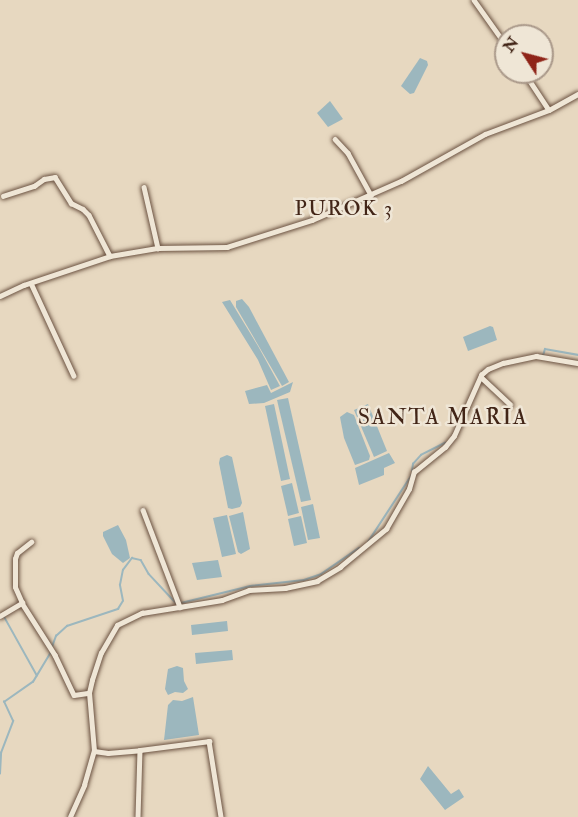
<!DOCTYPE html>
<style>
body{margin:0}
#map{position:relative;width:578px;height:817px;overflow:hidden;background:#e7d8c0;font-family:"IM FELL Double Pica",serif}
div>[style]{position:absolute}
.water>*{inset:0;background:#9cb7be}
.stream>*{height:1.5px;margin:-0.75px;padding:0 0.75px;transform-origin:0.75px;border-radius:0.75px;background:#9cb7be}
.roads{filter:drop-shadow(0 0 2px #6b5241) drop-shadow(0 0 2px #6b5241)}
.minor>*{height:4.5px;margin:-2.25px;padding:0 2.25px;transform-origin:2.25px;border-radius:2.25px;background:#efe6d6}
span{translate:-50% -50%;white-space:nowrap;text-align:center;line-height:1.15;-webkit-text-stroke:5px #efe6d6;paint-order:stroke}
.neighbourhood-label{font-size:21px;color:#422517;letter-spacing:1.5px}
.quarter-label{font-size:22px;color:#422517;letter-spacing:1.5px}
.north{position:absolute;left:494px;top:24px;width:60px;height:60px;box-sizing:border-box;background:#efe6d6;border:2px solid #aa998a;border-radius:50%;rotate:306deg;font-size:16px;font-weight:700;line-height:24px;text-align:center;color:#422517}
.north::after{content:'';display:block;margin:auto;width:21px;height:27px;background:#8f2418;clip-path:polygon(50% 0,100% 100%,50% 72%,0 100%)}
</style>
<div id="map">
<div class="water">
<i style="clip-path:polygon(420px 58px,427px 61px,428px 65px,414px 93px,410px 94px,401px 86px)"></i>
<i style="clip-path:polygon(330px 101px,343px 119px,328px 127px,317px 113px)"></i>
<i style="clip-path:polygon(242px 299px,249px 307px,289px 382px,282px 386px,236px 307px,236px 301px)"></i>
<i style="clip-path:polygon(230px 300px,258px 346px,280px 386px,271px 390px,258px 360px,222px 302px)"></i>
<i style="clip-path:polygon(490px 326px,493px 327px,497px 340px,468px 351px,463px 337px)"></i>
<i style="clip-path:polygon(293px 382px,290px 392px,264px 403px,249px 404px,245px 391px,267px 385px,271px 393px)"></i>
<i style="clip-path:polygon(288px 398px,311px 500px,301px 502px,277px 400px)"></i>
<i style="clip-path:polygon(274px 404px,290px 479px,281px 481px,265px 406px)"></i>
<i style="clip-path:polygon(368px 404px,387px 451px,374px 457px,354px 410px)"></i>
<i style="clip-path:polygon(347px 412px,354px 415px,370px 456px,369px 460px,355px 465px,344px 438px,340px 417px)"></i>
<i style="clip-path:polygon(389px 453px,395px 463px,384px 468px,384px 475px,359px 485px,355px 468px)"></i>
<i style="clip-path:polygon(227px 455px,232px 457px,242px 503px,240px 507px,232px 509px,228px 508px,219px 463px,220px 458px)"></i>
<i style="clip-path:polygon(292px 483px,299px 513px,288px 516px,281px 486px)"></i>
<i style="clip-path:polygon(313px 504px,320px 538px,308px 540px,301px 507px)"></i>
<i style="clip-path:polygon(243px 512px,250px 549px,241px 554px,238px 552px,229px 516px)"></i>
<i style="clip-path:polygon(227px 515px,236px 554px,222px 557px,213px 518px)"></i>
<i style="clip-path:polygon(301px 516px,307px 543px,294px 546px,288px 519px)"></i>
<i style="clip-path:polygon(118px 525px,126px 540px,130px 558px,123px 563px,112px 554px,103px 536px,103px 532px)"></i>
<i style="clip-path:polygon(218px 560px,222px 577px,197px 580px,192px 563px)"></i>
<i style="clip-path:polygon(227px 621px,228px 631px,192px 635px,191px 625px)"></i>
<i style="clip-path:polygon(232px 650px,233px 660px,196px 664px,195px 653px)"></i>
<i style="clip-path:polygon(177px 666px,183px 668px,184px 681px,188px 689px,183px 693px,175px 692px,168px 695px,165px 689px,168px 669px)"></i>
<i style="clip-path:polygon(193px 697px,199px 735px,164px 740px,168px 705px,173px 700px,182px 701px)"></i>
<i style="clip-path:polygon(428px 766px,451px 794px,459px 789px,464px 797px,445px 810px,420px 779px)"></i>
</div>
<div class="stream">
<i style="left:543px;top:356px;width:7px;rotate:-74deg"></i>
<i style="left:545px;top:349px;width:34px;rotate:10deg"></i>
<i style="left:412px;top:471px;width:7px;rotate:-82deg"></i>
<i style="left:413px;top:464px;width:12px;rotate:-48deg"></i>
<i style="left:421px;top:455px;width:27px;rotate:-27deg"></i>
<i style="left:368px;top:542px;width:79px;rotate:-56.9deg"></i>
<i style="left:181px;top:603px;width:71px;rotate:-13.8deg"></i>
<i style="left:250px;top:586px;width:54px;rotate:-6.3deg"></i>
<i style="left:304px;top:580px;width:18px;rotate:-19deg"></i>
<i style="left:321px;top:574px;width:46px;rotate:-34.4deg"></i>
<i style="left:4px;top:616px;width:68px;rotate:60.8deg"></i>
<i style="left:52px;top:647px;width:12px;rotate:-70deg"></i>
<i style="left:56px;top:636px;width:15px;rotate:-42deg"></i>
<i style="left:67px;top:626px;width:54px;rotate:-18.4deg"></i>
<i style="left:118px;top:609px;width:9px;rotate:-58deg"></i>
<i style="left:123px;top:601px;width:16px;rotate:-101deg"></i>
<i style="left:120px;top:585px;width:15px;rotate:-79deg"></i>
<i style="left:123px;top:570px;width:15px;rotate:-53deg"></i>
<i style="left:132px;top:558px;width:9px;rotate:13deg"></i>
<i style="left:141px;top:560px;width:16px;rotate:60deg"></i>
<i style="left:149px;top:574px;width:40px;rotate:47deg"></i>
<i style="left:0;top:774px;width:21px;rotate:-87deg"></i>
<i style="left:1px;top:753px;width:34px;rotate:-69deg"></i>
<i style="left:13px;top:721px;width:21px;rotate:-115deg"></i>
<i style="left:4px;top:702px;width:35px;rotate:-35deg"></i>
<i style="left:33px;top:682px;width:35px;rotate:-59deg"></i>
</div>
<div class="roads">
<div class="minor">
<i style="left:474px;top:0;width:55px;rotate:54.6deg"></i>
<i style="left:524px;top:72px;width:45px;rotate:56.7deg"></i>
<i style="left:335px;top:139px;width:19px;rotate:47deg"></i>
<i style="left:348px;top:153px;width:48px;rotate:61.3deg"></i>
<i style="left:144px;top:187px;width:63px;rotate:77.1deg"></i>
<i style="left:3px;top:196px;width:33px;rotate:-18deg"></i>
<i style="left:34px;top:186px;width:12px;rotate:-35deg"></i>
<i style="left:44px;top:179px;width:11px;rotate:-10deg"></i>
<i style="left:55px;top:177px;width:31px;rotate:58deg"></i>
<i style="left:71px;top:203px;width:13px;rotate:27deg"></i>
<i style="left:83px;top:209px;width:8px;rotate:45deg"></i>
<i style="left:89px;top:215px;width:46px;rotate:62.9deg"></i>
<i style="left:31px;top:283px;width:102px;rotate:65.2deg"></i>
<i style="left:0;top:296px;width:26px;rotate:-25deg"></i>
<i style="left:24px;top:285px;width:91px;rotate:-18.6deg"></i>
<i style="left:110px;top:256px;width:49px;rotate:-9.5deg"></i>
<i style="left:158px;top:248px;width:69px;rotate:-0.8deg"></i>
<i style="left:227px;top:247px;width:89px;rotate:-17.6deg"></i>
<i style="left:312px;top:220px;width:97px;rotate:-23.7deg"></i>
<i style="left:401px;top:181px;width:96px;rotate:-29.2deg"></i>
<i style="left:485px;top:134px;width:68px;rotate:-20.6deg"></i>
<i style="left:549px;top:110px;width:33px;rotate:-29deg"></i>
<i style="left:481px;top:377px;width:40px;rotate:43deg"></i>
<i style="left:143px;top:510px;width:104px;rotate:69.1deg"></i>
<i style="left:22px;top:603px;width:17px;rotate:-114deg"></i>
<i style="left:15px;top:587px;width:28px;rotate:-90deg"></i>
<i style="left:15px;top:559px;width:6px;rotate:-72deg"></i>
<i style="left:17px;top:553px;width:18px;rotate:-38deg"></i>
<i style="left:0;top:616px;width:26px;rotate:-31deg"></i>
<i style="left:22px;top:603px;width:62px;rotate:57.6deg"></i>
<i style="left:55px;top:655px;width:44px;rotate:64.6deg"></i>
<i style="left:74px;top:695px;width:15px;rotate:-8deg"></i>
<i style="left:140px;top:750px;width:70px;rotate:-7.4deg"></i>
<i style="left:209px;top:741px;width:77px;rotate:81deg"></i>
<i style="left:94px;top:751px;width:14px;rotate:8deg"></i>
<i style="left:108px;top:753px;width:32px;rotate:-5deg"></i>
<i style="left:140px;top:750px;width:67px;rotate:91.7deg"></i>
<i style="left:70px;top:817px;width:35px;rotate:-66deg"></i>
<i style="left:84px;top:785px;width:35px;rotate:-74deg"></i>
<i style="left:94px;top:751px;width:58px;rotate:-94.9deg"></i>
<i style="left:89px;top:693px;width:13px;rotate:-77deg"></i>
<i style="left:92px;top:680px;width:28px;rotate:-72deg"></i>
<i style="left:101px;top:653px;width:32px;rotate:-60deg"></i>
<i style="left:117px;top:625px;width:28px;rotate:-26deg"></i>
<i style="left:142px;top:613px;width:81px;rotate:-9.2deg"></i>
<i style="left:222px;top:600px;width:29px;rotate:-20deg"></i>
<i style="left:249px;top:590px;width:36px;rotate:-3deg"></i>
<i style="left:285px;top:588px;width:33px;rotate:-12deg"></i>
<i style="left:317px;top:581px;width:27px;rotate:-31deg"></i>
<i style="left:340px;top:567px;width:60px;rotate:-39.6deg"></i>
<i style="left:386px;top:529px;width:46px;rotate:-60.1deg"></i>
<i style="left:409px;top:489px;width:18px;rotate:-74deg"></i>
<i style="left:414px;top:472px;width:40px;rotate:-39deg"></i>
<i style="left:445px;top:447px;width:14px;rotate:-51deg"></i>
<i style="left:454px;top:436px;width:67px;rotate:-66.1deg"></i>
<i style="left:481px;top:375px;width:9px;rotate:-41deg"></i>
<i style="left:488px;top:369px;width:16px;rotate:-22deg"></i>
<i style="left:503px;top:363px;width:34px;rotate:-12deg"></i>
<i style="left:536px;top:356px;width:43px;rotate:9.5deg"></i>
</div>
</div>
<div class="neighbourhood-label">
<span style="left:344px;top:209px">PUROK 3</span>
</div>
<div class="quarter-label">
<span style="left:443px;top:418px">SANTA MARIA</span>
</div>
<div class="north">N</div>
</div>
